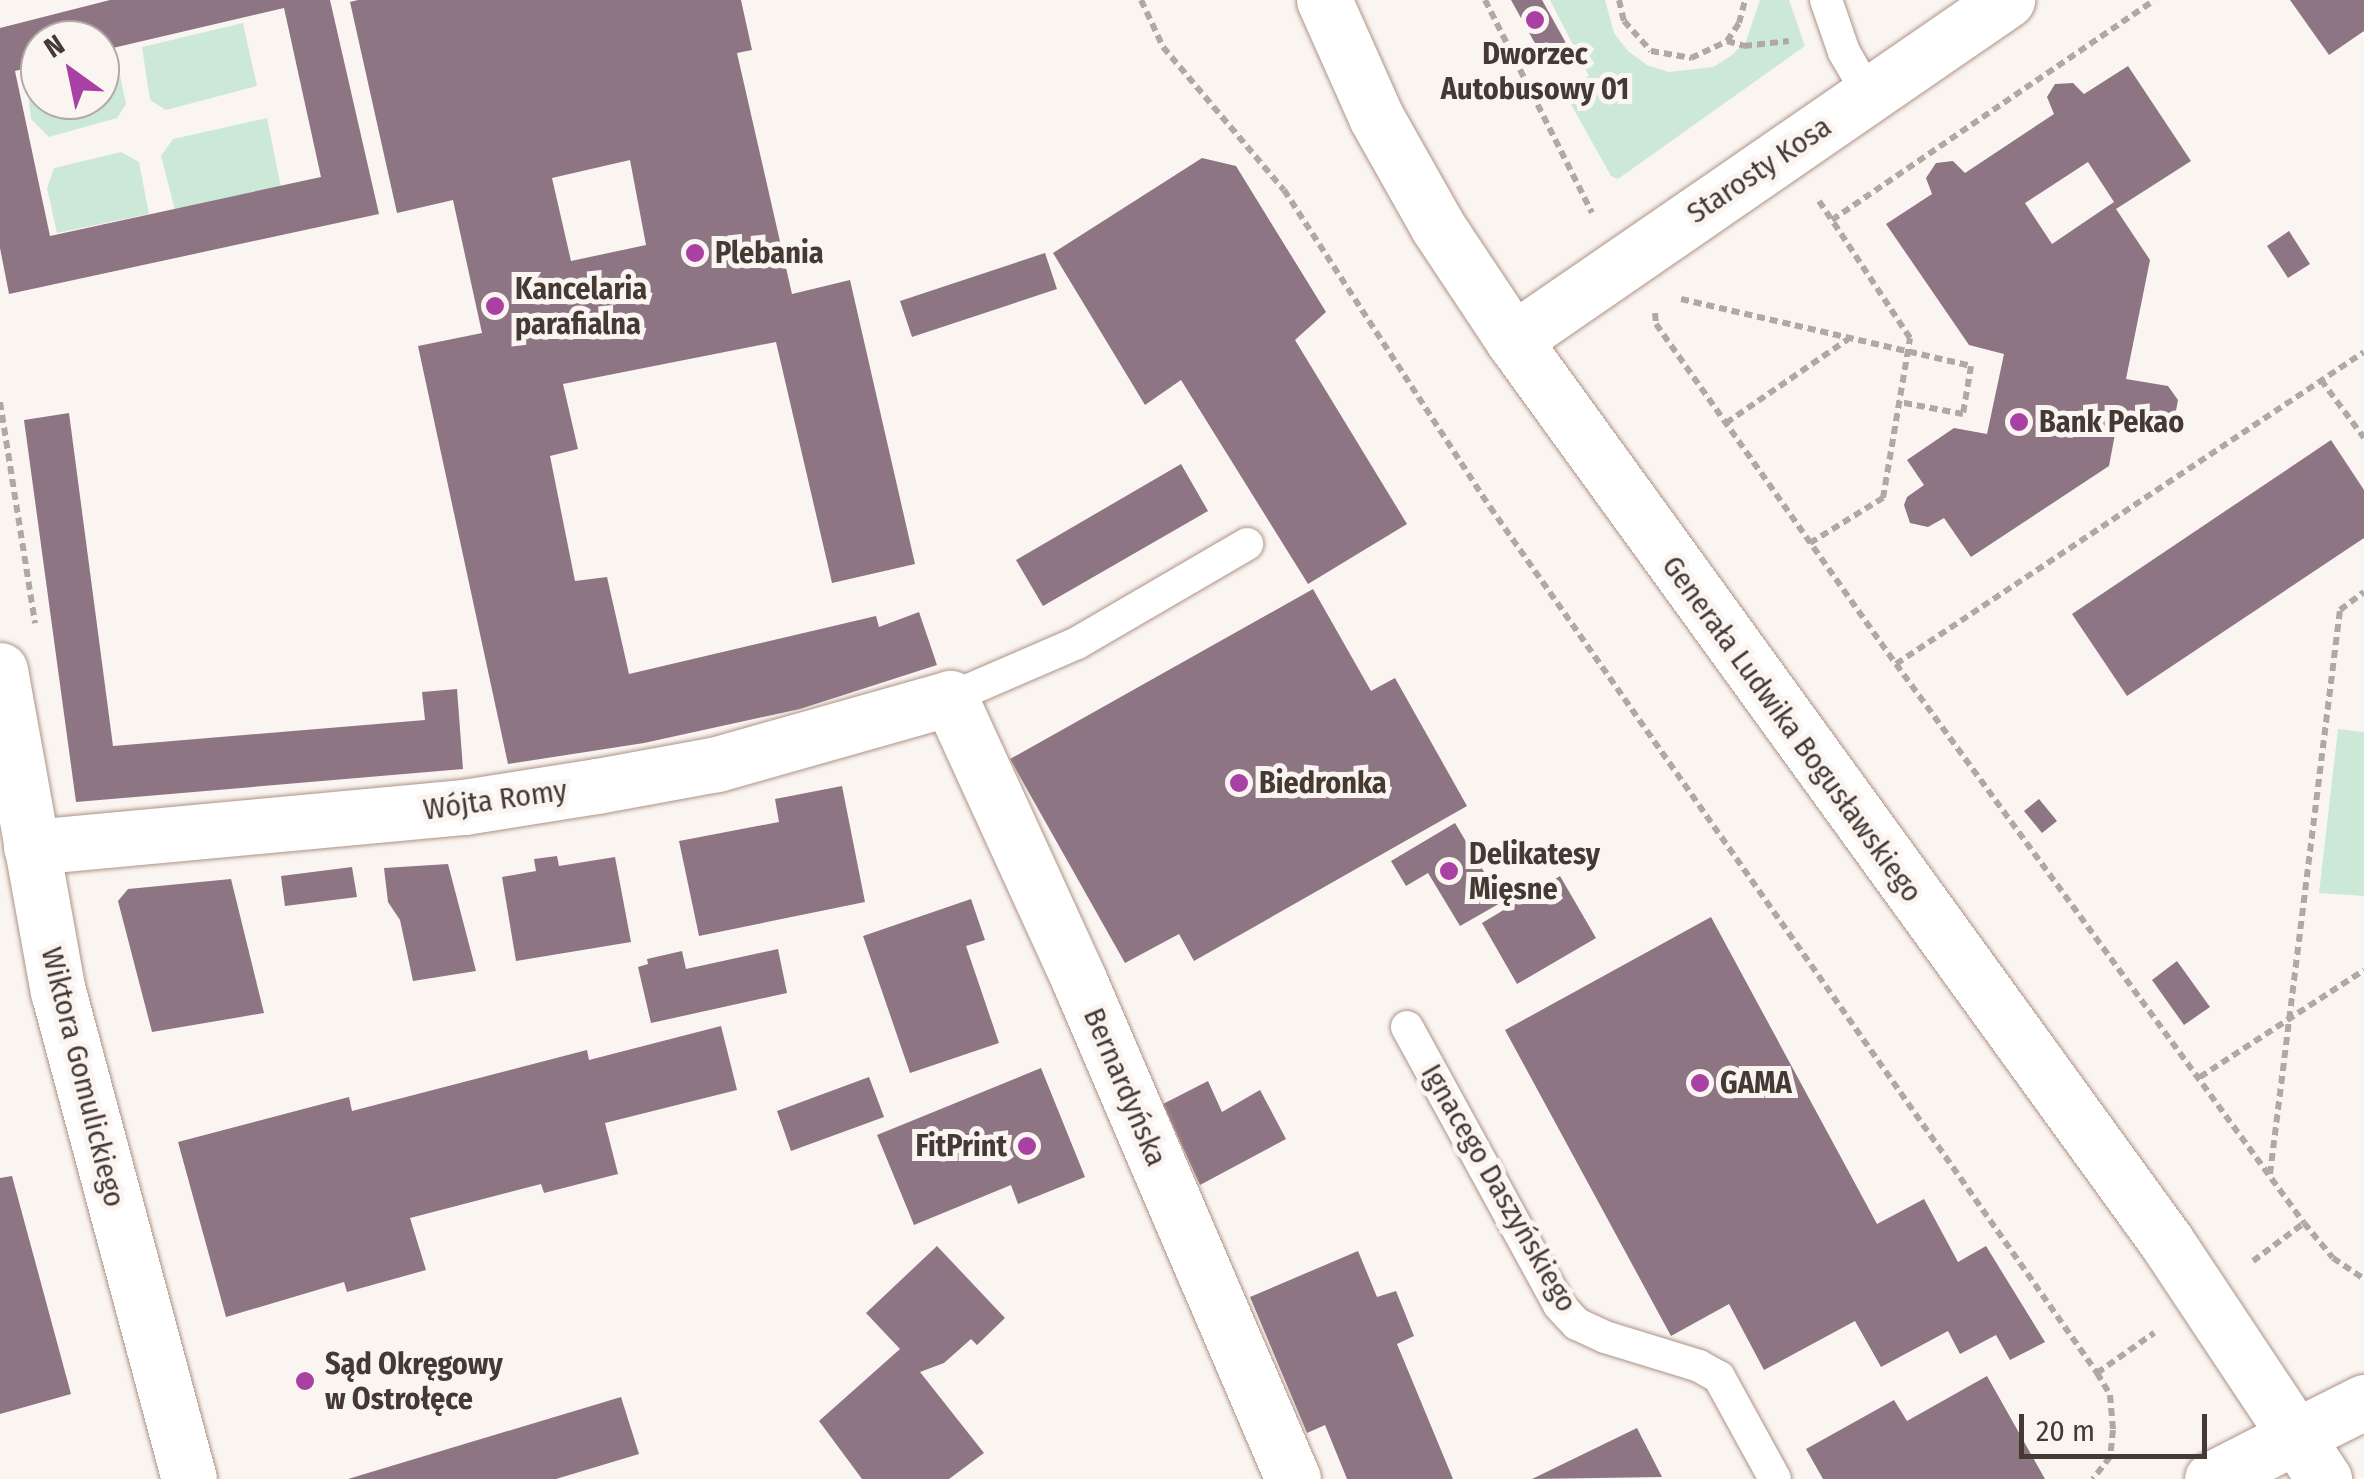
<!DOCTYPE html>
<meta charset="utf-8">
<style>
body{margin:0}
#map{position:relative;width:2364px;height:1479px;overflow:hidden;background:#fbf5f2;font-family:"Fira Sans Condensed",sans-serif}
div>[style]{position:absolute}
.green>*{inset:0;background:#cce9d8}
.building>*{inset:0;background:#8e7584}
.path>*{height:6px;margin-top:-3px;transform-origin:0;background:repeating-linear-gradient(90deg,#b0a8a4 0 8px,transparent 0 13px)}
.roads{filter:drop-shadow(0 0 2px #ad9385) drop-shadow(0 0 2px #ad9385)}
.service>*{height:32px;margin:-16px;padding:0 16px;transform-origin:16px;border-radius:16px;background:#fff}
.minor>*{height:55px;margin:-27.5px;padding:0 27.5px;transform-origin:27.5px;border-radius:27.5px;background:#fff}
.tertiary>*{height:55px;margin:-27.5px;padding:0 27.5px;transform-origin:27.5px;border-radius:27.5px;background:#fff}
.dots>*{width:28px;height:28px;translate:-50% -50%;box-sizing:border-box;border:5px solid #fbf5f2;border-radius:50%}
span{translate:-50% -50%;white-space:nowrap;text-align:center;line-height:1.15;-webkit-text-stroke:10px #fbf5f2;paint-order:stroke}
.poi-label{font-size:30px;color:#443933;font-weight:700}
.left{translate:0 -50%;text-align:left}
.right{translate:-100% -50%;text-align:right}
.street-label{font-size:30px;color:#443933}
.north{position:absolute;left:20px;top:20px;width:100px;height:100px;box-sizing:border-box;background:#fbf5f2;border:2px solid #b2aaa6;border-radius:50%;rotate:327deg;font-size:28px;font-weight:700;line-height:40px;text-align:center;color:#443933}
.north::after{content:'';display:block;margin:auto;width:35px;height:45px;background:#a941a4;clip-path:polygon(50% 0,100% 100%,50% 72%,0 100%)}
.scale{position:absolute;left:2019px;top:1414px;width:188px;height:45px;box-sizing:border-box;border:5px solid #443933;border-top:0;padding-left:12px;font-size:30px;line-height:35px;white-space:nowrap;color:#443933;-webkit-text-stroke:8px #fbf5f2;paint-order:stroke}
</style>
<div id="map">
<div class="green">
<i style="clip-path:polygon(1550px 0,1605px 0,1614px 33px,1628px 51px,1647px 65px,1669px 72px,1713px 67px,1731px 56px,1746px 41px,1760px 0,1789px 0,1805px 46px,1618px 179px,1611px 176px,1563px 90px,1589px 76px)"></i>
<i style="clip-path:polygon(243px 23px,257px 86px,166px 110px,150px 100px,142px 47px)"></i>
<i style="clip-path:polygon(115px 52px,126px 104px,117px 118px,49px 137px,31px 119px,25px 70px,40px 67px,40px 100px,100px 100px,100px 55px)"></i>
<i style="clip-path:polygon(267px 118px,281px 187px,175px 210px,161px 156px,173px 139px)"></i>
<i style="clip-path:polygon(121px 152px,139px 162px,149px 214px,57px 233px,47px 188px,54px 168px)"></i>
<i style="clip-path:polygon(2338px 729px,2364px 732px,2364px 896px,2319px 893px)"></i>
</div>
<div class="building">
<i style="clip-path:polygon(evenodd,110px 0,330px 0,379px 214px,9px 294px,0 248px,0 28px,110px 0,284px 8px,321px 177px,50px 236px,15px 71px,40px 65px,40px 40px,100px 40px,100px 51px,284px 8px)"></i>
<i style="clip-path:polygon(evenodd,358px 0,741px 0,752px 50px,737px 53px,792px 294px,850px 280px,915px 564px,832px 583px,776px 342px,563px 384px,578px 449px,550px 456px,575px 581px,607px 577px,629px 674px,876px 616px,879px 627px,919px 612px,937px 665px,800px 709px,644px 743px,508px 764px,418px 346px,482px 333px,453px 200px,397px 213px,350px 2px,358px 0,630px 160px,646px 245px,571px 261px,552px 178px,630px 160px)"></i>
<i style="clip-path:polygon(1511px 0,1542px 0,1566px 43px,1542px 56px)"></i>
<i style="clip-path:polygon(2290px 0,2364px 0,2364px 31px,2329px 55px)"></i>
<i style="clip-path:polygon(evenodd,2128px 66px,2191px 161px,2116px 209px,2150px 260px,2126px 379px,2168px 386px,2178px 400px,2175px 416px,2159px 422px,2119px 413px,2109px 466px,1971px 557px,1944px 518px,1928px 527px,1910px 523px,1904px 505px,1907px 497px,1924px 485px,1907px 460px,1954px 428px,1987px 434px,2004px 354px,1969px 345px,1886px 224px,1932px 194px,1926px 178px,1936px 163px,1953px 161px,1965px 173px,2054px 114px,2047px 97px,2055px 84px,2073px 83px,2084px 94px,2128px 66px,2088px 162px,2114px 202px,2052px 244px,2025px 203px,2088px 162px)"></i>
<i style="clip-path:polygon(1202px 158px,1236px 166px,1326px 312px,1295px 340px,1407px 524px,1308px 584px,1181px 380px,1145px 405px,1053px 253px)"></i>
<i style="clip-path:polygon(2289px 231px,2310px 264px,2288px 278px,2267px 246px)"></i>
<i style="clip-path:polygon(1045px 253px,1057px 289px,912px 337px,900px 301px)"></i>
<i style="clip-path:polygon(69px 413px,113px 746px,425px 720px,422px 692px,457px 689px,463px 769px,76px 802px,24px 420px)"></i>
<i style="clip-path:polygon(2331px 440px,2364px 490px,2364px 538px,2127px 696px,2072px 614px)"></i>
<i style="clip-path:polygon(1181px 464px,1208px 511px,1043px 606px,1016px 560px)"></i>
<i style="clip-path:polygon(1313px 589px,1371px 691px,1395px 678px,1467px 806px,1194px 961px,1179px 934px,1125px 963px,1010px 759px)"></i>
<i style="clip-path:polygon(842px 786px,865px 902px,699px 936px,679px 841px,779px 822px,775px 799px)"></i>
<i style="clip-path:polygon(2039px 799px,2057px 821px,2042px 833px,2024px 811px)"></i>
<i style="clip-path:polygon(1455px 823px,1502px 902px,1460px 926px,1428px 873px,1406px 886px,1391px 861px)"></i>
<i style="clip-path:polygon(557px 856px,559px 866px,615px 857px,631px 942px,516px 961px,502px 877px,536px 871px,534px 859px)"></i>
<i style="clip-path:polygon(448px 864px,476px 971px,413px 981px,400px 920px,388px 902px,384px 868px)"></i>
<i style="clip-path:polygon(352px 867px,357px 897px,285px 906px,281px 876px)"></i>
<i style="clip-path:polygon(1560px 876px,1596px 938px,1517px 984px,1482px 923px)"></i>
<i style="clip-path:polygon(231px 879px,264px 1013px,152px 1032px,118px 901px,128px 889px)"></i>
<i style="clip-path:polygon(971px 899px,985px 940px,966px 946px,999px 1043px,910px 1073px,863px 936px)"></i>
<i style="clip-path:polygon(1711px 917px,1877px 1224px,1924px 1199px,1958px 1262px,1986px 1246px,2045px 1342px,2010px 1360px,1996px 1335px,1960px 1354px,1948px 1331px,1881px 1367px,1855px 1321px,1764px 1370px,1729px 1304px,1671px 1336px,1505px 1030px)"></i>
<i style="clip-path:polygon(778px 949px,787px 993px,651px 1023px,638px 967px,648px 964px,647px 959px,682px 951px,686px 969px)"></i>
<i style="clip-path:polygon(2177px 961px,2210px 1007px,2184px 1025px,2152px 980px)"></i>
<i style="clip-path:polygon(721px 1026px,737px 1090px,605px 1123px,618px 1174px,544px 1193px,541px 1184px,410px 1218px,426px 1270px,347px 1292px,344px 1282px,226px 1317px,178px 1142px,349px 1097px,352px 1111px,587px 1050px,589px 1060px)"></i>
<i style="clip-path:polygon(1041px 1068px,1085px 1177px,1018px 1204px,1011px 1185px,914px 1225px,877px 1135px)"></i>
<i style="clip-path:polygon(869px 1077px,884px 1117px,791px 1151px,777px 1111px)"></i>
<i style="clip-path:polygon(1208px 1081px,1222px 1112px,1260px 1090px,1286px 1139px,1200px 1185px,1163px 1104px)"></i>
<i style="clip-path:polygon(12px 1176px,71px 1394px,0 1414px,0 1178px)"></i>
<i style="clip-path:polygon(937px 1246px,1005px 1318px,977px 1345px,971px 1339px,944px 1363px,920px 1372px,984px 1453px,949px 1479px,862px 1479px,819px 1421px,900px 1349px,866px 1313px)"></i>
<i style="clip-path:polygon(1358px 1251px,1377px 1297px,1396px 1291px,1414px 1336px,1397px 1344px,1453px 1479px,1347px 1479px,1325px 1425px,1307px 1433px,1250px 1297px)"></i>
<i style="clip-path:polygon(1987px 1376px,2045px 1479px,1823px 1479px,1806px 1449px,1894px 1400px,1907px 1421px)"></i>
<i style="clip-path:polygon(621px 1397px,639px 1454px,556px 1479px,348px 1479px)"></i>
<i style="clip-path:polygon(1637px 1428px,1662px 1477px,1532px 1479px)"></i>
</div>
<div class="path">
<i style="left:1141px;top:0;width:52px;rotate:64.9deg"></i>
<i style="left:1163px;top:47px;width:187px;rotate:49.8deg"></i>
<i style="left:1284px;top:190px;width:378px;rotate:57deg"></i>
<i style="left:1490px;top:507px;width:1058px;rotate:54.97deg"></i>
<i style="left:2097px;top:1373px;width:26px;rotate:59deg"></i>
<i style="left:2110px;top:1395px;width:35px;rotate:85deg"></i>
<i style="left:2113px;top:1430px;width:27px;rotate:96deg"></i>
<i style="left:2110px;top:1457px;width:28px;rotate:128deg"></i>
<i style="left:1485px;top:0;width:238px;rotate:63.3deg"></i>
<i style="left:1619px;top:0;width:22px;rotate:77deg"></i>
<i style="left:1624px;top:21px;width:40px;rotate:48deg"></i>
<i style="left:1651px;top:51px;width:41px;rotate:9.9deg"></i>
<i style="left:1691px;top:58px;width:40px;rotate:-25deg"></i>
<i style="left:1727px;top:41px;width:22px;rotate:-56deg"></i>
<i style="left:1739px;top:23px;width:24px;rotate:-75deg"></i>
<i style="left:1727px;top:41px;width:18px;rotate:16deg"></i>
<i style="left:1744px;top:46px;width:45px;rotate:-6.3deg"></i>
<i style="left:1819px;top:201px;width:23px;rotate:56deg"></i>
<i style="left:1832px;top:220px;width:390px;rotate:-34.3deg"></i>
<i style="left:1681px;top:299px;width:298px;rotate:13deg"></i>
<i style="left:1971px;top:366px;width:49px;rotate:99.5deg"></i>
<i style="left:1963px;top:414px;width:65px;rotate:-169.4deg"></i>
<i style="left:1655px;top:313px;width:11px;rotate:85deg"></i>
<i style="left:1656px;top:324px;width:416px;rotate:54.8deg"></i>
<i style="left:1896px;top:664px;width:692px;rotate:53.88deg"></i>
<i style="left:2304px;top:1223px;width:45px;rotate:50.4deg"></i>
<i style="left:2333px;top:1258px;width:37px;rotate:34deg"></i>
<i style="left:2321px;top:380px;width:72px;rotate:53.4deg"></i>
<i style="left:0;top:402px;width:224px;rotate:81deg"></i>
<i style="left:1726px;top:423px;width:148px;rotate:-34.5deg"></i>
<i style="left:1810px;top:543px;width:86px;rotate:-31.7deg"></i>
<i style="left:1883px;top:498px;width:162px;rotate:-80.4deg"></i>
<i style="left:1910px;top:338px;width:141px;rotate:-123.5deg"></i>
<i style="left:1896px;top:664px;width:562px;rotate:-33.69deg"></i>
<i style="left:2200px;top:1077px;width:196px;rotate:-33.1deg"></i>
<i style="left:2270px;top:1174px;width:568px;rotate:-82.93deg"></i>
<i style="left:2340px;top:610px;width:30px;rotate:-37deg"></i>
<i style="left:2253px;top:1261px;width:64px;rotate:-36.7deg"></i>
<i style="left:2097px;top:1373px;width:70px;rotate:-35.1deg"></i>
</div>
<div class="roads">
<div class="service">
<i style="left:1826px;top:0;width:55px;rotate:70.9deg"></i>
<i style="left:1844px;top:52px;width:50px;rotate:59.8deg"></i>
<i style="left:950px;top:698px;width:138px;rotate:-23.4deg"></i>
<i style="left:1077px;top:643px;width:197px;rotate:-30.2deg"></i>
<i style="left:1407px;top:1027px;width:317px;rotate:61.3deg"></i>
<i style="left:1559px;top:1305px;width:26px;rotate:47deg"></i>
<i style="left:1577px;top:1324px;width:31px;rotate:25deg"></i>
<i style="left:1605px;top:1337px;width:98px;rotate:17.1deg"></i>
<i style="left:1699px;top:1366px;width:23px;rotate:29deg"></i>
<i style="left:1719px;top:1377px;width:116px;rotate:61.2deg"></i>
</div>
<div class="minor">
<i style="left:1513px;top:340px;width:600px;rotate:-34.54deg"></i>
<i style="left:0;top:670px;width:326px;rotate:79.8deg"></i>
<i style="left:58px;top:991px;width:505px;rotate:74.97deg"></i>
<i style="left:31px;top:847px;width:435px;rotate:-5.3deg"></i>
<i style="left:464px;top:807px;width:135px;rotate:-9deg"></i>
<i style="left:597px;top:786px;width:122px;rotate:-10.4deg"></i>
<i style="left:717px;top:764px;width:242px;rotate:-15.8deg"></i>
<i style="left:950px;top:698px;width:310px;rotate:65.4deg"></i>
<i style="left:1079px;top:980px;width:543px;rotate:66.79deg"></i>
<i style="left:2212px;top:1479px;width:94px;rotate:-27.1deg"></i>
</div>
<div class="tertiary">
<i style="left:1324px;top:0;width:128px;rotate:66deg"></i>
<i style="left:1376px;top:117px;width:126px;rotate:60.6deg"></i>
<i style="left:1438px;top:227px;width:136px;rotate:56.4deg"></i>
<i style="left:1513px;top:340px;width:1113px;rotate:54.07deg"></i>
<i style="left:2166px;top:1241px;width:286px;rotate:56.4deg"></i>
<i style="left:2296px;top:1436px;width:76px;rotate:-26.6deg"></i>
</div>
</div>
<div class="dots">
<i style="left:1535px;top:20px;background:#a941a4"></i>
<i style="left:695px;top:253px;background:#a941a4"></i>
<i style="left:495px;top:306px;background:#a941a4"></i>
<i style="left:2019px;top:422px;background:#a941a4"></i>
<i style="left:1239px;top:783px;background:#a941a4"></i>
<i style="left:1449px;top:871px;background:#a941a4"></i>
<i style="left:1700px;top:1083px;background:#a941a4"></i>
<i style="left:1027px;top:1146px;background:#a941a4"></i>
<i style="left:305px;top:1381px;background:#a941a4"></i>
</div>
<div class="poi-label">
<span style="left:1535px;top:71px">Dworzec<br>Autobusowy 01</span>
<span class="left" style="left:715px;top:253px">Plebania</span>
<span class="left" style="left:515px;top:306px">Kancelaria<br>parafialna</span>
<span class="left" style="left:2039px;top:422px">Bank Pekao</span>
<span class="left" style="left:1259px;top:783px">Biedronka</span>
<span class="left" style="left:1469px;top:871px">Delikatesy<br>Mięsne</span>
<span class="left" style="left:1720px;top:1083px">GAMA</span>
<span class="right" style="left:1007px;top:1146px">FitPrint</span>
<span class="left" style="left:325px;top:1381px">Sąd Okręgowy<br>w Ostrołęce</span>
</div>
<div class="street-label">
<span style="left:1759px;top:170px;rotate:-34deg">Starosty Kosa</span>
<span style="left:1792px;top:729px;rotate:54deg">Generała Ludwika Bogusławskiego</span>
<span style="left:495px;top:800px;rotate:-8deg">Wójta Romy</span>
<span style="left:83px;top:1077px;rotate:76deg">Wiktora Gomulickiego</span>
<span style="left:1125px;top:1087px;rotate:67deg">Bernardyńska</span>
<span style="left:1499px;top:1188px;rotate:60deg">Ignacego Daszyńskiego</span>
</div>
<div class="north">N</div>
<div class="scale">20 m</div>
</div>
